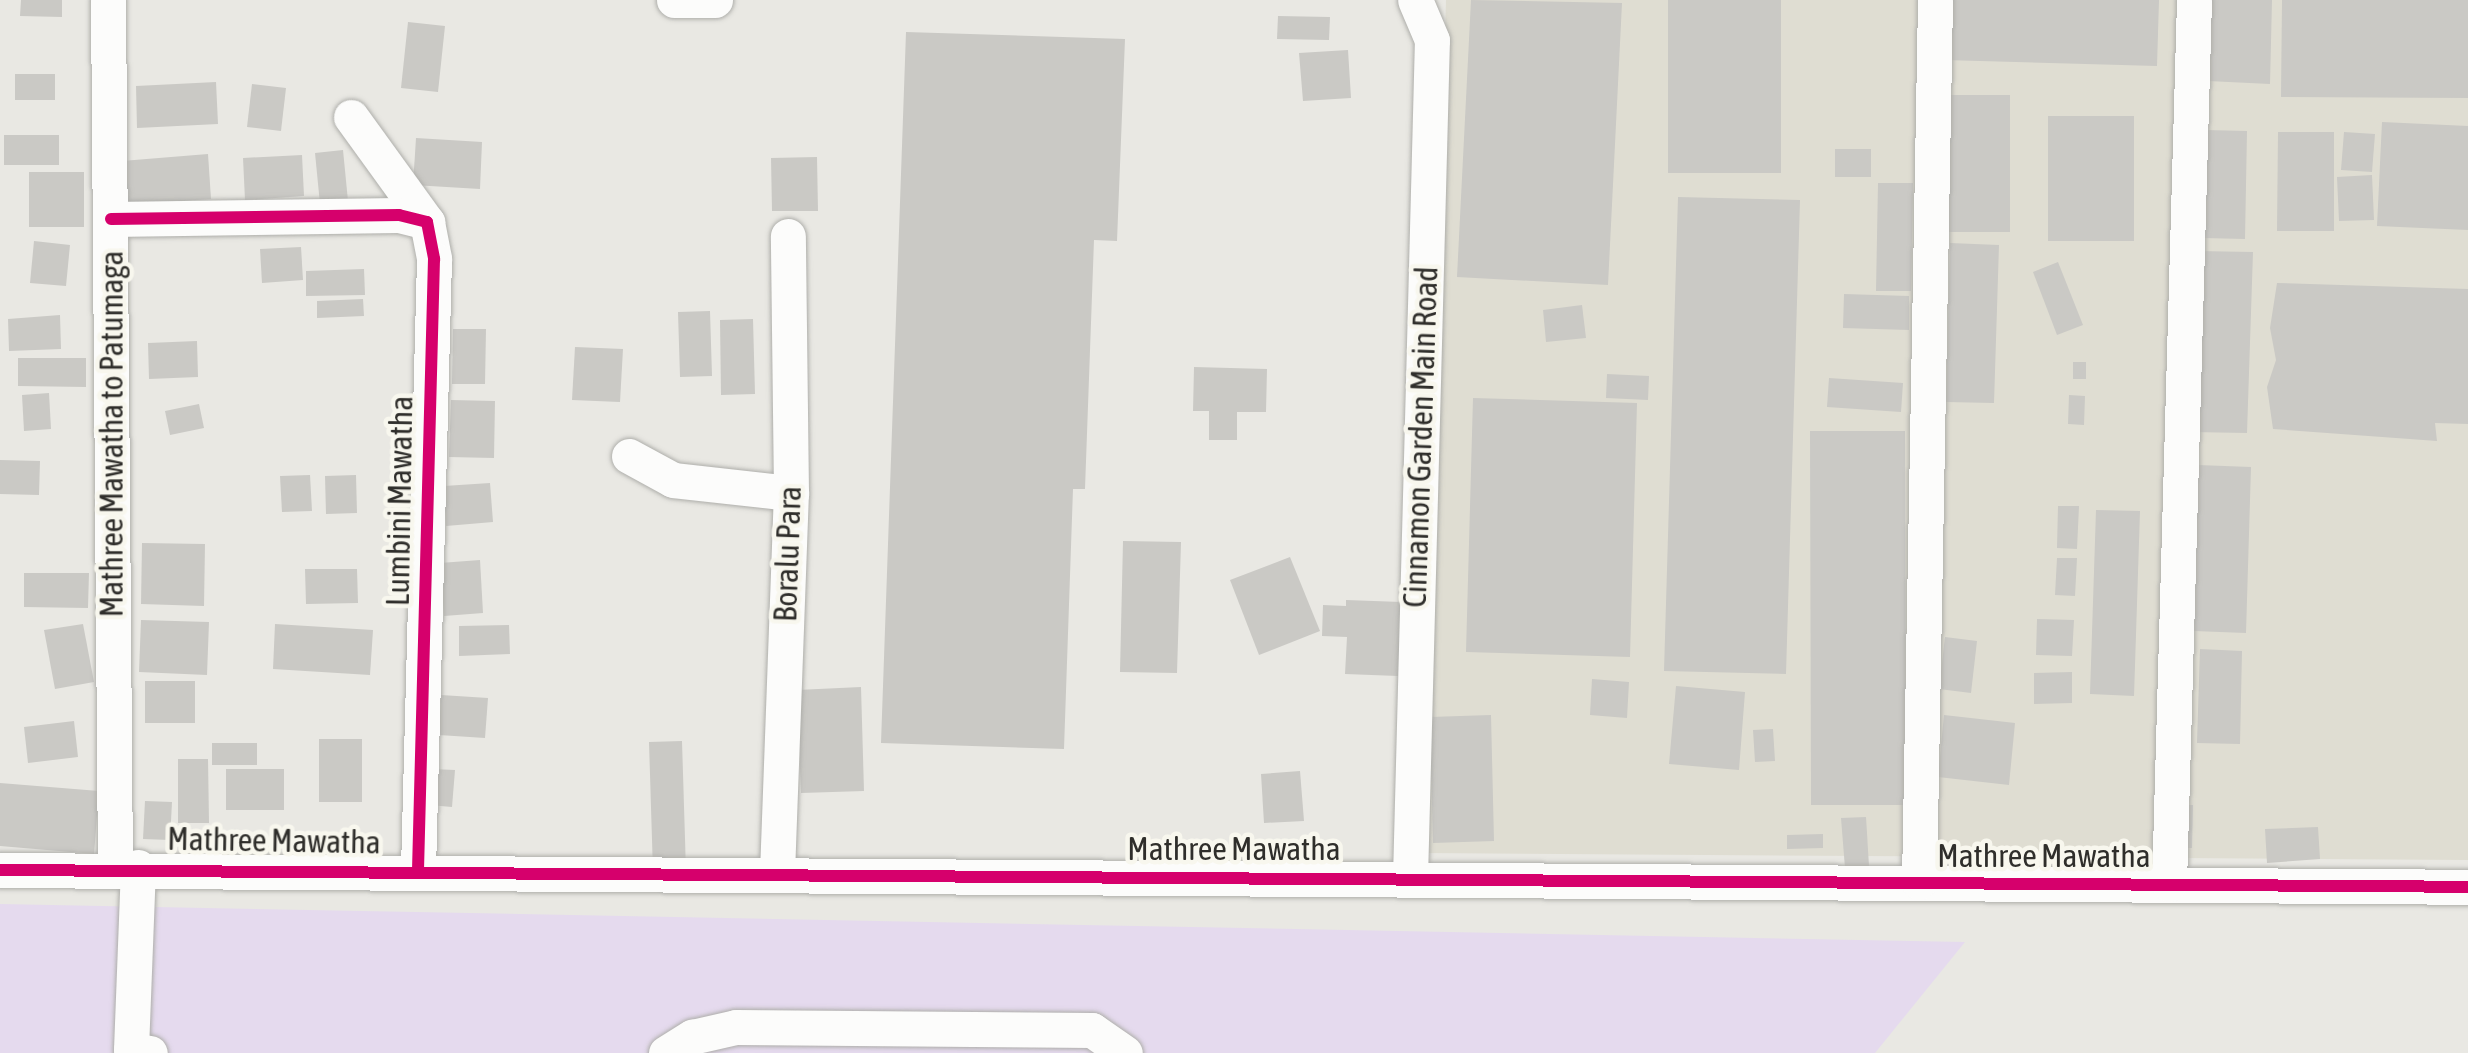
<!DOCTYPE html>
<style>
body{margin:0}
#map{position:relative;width:2468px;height:1053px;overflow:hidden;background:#e9e8e3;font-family:"Asap Condensed",sans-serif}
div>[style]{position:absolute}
.built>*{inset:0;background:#dfddd2}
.green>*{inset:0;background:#e5daee}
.building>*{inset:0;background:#cac9c5}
.roads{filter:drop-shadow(0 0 2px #aeaeaa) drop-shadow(0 0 2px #aeaeaa)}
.minor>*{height:35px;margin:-17.5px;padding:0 17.5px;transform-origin:17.5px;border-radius:17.5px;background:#fcfcfb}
.cycleway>*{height:12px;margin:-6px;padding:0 6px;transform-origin:6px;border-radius:6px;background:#d6006c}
span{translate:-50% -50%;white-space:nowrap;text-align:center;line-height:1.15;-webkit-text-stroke:9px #f8f7ee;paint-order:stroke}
.street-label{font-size:32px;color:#2f2e2b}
</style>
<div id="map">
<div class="built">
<i style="clip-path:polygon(1446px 0,2468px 0,2468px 860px,1422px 853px)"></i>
</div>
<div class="green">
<i style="clip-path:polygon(0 904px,1965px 942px,1875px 1053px,0 1053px)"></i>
</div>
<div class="building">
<i style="clip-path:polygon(21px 0,62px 0,62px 17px,20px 16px)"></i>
<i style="clip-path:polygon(1471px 0,1622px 3px,1608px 285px,1457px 277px)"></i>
<i style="clip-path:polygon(1668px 0,1781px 0,1781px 173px,1668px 173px)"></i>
<i style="clip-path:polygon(1946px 0,2159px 0,2157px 66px,1944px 60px)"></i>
<i style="clip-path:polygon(2211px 0,2272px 0,2270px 84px,2208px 81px)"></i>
<i style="clip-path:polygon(2282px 0,2468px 0,2468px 98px,2281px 97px)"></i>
<i style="clip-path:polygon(1278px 16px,1330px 17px,1329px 40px,1277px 39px)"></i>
<i style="clip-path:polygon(408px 22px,445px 26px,438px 92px,401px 88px)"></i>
<i style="clip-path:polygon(906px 32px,1125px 39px,1117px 241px,1094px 240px,1085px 489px,1073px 489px,1064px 749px,881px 743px)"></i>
<i style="clip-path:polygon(1348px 50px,1351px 98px,1303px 101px,1299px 53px)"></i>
<i style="clip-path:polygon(15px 74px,55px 74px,55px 100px,15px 100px)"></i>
<i style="clip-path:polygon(216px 82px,218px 124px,137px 128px,136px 86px)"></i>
<i style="clip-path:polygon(252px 84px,286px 88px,281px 131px,247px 127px)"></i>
<i style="clip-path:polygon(1945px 95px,2010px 95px,2010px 232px,1945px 232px)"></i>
<i style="clip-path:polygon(2048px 116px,2134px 116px,2134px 241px,2048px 241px)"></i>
<i style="clip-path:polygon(2382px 122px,2468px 126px,2468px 230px,2377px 226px)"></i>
<i style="clip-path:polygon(2205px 130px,2247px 131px,2245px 239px,2203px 238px)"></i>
<i style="clip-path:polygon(2278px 132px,2334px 132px,2334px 231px,2277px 231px)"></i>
<i style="clip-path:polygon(2344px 132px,2375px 134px,2372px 172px,2341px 170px)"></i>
<i style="clip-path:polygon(4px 135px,59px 135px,59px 165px,4px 165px)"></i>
<i style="clip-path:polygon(416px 138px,482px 142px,480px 189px,413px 185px)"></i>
<i style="clip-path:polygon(1835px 149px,1871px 149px,1871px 177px,1835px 177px)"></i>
<i style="clip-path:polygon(343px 150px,348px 201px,320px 204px,315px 153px)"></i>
<i style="clip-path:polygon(208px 154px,211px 199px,126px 205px,122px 161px)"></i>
<i style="clip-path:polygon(302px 155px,304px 196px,245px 200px,243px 158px)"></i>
<i style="clip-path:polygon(817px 157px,818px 211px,772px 211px,771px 158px)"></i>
<i style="clip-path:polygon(29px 172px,84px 172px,84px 227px,29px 227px)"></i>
<i style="clip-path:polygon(2372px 175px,2374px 220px,2339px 221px,2337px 177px)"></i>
<i style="clip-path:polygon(1878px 183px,1913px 183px,1911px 291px,1876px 291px)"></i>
<i style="clip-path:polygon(1678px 197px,1800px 200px,1786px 674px,1664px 671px)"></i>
<i style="clip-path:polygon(34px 241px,70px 245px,66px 286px,30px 283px)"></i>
<i style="clip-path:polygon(1950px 243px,1999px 245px,1994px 403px,1946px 402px)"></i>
<i style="clip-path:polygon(301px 247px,303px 280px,262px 283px,260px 249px)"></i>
<i style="clip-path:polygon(2196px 251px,2253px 252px,2247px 433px,2191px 432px)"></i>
<i style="clip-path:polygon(2058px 262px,2083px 325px,2057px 335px,2033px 272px)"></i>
<i style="clip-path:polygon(364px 269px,365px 295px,306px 296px,306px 271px)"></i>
<i style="clip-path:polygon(2277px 283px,2468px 289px,2468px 424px,2435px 423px,2437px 441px,2273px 429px,2267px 387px,2276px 360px,2270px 328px)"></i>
<i style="clip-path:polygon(1844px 294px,1909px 296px,1909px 330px,1843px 328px)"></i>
<i style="clip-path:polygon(363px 299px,364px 316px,317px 318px,317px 301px)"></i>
<i style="clip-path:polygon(1582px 305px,1586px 338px,1546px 342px,1543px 310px)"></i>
<i style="clip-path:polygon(710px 311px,712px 376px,680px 377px,678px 312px)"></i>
<i style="clip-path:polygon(60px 315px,61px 349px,9px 351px,8px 319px)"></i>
<i style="clip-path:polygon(753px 319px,755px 394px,721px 395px,720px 320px)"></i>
<i style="clip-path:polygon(453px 329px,486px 329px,485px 384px,452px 384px)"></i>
<i style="clip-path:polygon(197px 341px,198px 377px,149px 379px,148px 343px)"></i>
<i style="clip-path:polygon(575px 347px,623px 349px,620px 402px,572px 400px)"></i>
<i style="clip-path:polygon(18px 358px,86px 358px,86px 387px,18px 386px)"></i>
<i style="clip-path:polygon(2073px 362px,2086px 362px,2086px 379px,2073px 379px)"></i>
<i style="clip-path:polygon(1194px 367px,1267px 369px,1266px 412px,1237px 412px,1237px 440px,1209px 440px,1209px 411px,1193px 411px)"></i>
<i style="clip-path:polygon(1607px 374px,1649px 376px,1648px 400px,1606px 398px)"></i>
<i style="clip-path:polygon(1829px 378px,1903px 383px,1901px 412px,1827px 407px)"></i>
<i style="clip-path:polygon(49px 393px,51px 429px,24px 431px,22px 395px)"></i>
<i style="clip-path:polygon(2069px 395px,2085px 396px,2084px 425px,2068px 424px)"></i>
<i style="clip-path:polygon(1473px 398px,1637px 403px,1630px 657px,1466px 652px)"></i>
<i style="clip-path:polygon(451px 400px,495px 401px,494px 458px,449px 457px)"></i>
<i style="clip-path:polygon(199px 404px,204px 428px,170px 435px,165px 411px)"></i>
<i style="clip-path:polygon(1810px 431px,1905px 431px,1906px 805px,1811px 805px)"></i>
<i style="clip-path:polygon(0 460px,40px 461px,39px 495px,0 494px)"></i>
<i style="clip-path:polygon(2198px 465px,2251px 467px,2246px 633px,2194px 631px)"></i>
<i style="clip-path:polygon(310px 475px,312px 511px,282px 512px,280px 476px)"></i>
<i style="clip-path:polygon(356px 475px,357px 513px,326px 514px,325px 476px)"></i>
<i style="clip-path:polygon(490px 483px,493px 522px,446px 526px,444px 486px)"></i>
<i style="clip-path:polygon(2058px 506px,2079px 506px,2077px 549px,2057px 548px)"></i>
<i style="clip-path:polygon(2096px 510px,2140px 511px,2134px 696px,2090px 694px)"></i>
<i style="clip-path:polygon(1123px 541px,1181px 542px,1177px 673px,1120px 672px)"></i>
<i style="clip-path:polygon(142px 543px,205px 544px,204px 606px,141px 604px)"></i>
<i style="clip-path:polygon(1290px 557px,1320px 631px,1259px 655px,1230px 580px)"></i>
<i style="clip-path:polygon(2057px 558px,2077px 558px,2075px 596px,2055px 595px)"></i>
<i style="clip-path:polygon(480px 560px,483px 613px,444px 616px,440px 563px)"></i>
<i style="clip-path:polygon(305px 569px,357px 569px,358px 603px,306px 604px)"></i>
<i style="clip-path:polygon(24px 573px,89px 573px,88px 608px,24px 607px)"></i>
<i style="clip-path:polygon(1346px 600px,1401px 602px,1398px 676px,1345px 674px,1347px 637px,1322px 636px,1323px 605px,1346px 606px)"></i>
<i style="clip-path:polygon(2037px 619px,2074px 620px,2072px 656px,2036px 655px)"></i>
<i style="clip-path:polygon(141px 620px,209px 622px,207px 675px,139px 672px)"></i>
<i style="clip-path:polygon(83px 624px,94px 682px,55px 689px,44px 630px)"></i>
<i style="clip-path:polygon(275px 624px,373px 630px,370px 675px,273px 669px)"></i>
<i style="clip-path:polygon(509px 625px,510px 654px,459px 656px,459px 626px)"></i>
<i style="clip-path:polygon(1945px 637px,1977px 641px,1971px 693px,1939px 689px)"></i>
<i style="clip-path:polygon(2200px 649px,2242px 651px,2240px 744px,2197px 743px)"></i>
<i style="clip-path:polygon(2072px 672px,2072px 703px,2034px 704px,2034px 673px)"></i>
<i style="clip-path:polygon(1592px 679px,1629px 682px,1627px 718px,1590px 715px)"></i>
<i style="clip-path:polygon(145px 681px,195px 681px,195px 723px,145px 723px)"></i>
<i style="clip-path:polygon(1676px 686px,1745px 692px,1739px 770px,1669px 764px)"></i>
<i style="clip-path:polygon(861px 687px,864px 791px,801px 793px,797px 690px)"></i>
<i style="clip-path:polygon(441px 695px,488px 698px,485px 738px,439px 735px)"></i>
<i style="clip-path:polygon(1491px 715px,1494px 841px,1433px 843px,1430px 717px)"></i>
<i style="clip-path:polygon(1944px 715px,2015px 723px,2009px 785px,1938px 777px)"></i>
<i style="clip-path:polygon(74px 721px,78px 757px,28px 763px,24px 727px)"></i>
<i style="clip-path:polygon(1773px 729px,1775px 761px,1755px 762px,1753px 730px)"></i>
<i style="clip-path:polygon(319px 739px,362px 739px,362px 802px,319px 802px)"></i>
<i style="clip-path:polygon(682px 741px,686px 871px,653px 872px,649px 742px)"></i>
<i style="clip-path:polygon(212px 743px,257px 743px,257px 765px,212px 765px)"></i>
<i style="clip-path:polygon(178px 759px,208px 759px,209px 823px,178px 823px)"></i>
<i style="clip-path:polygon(226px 769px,284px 769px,284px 810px,226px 810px)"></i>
<i style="clip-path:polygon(432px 769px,455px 770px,452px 807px,429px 805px)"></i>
<i style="clip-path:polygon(1300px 771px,1304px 821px,1264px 823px,1261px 774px)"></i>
<i style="clip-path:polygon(0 783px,99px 791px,94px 854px,0 846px)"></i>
<i style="clip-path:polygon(145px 801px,172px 802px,170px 840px,143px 839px)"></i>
<i style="clip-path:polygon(2177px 805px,2193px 805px,2192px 848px,2176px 848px)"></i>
<i style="clip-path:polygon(1866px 817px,1869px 866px,1845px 868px,1841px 818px)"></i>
<i style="clip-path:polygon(2318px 827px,2320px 859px,2267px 863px,2265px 829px)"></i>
<i style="clip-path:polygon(1823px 834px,1823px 848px,1787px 849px,1787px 835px)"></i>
</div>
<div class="roads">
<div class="minor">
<i style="left:108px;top:0;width:868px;rotate:89.54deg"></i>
<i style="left:674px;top:0;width:41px"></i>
<i style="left:351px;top:117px;width:130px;rotate:54.1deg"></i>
<i style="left:111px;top:219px;width:288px;rotate:-0.8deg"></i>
<i style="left:399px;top:215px;width:29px;rotate:14deg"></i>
<i style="left:427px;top:222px;width:38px;rotate:79deg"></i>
<i style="left:434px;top:259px;width:611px;rotate:91.5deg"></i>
<i style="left:629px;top:456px;width:50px;rotate:28.6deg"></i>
<i style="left:673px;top:480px;width:119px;rotate:6.3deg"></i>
<i style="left:138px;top:867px;width:183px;rotate:92.2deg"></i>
<i style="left:131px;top:1050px;width:19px;rotate:9deg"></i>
<i style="left:0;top:870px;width:2468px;rotate:0.39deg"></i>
<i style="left:777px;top:873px;width:380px;rotate:-87.9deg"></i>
<i style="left:791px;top:493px;width:257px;rotate:-90.7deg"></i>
<i style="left:1410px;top:878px;width:838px;rotate:-88.5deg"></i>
<i style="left:1432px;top:40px;width:43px;rotate:-113deg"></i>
<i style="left:1919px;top:882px;width:882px;rotate:-88.96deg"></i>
<i style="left:2169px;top:884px;width:884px;rotate:-88.38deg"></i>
<i style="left:666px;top:1053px;width:31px;rotate:-32deg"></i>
<i style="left:692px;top:1037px;width:45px;rotate:-12.8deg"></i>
<i style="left:736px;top:1027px;width:356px;rotate:0.5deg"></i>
<i style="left:1092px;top:1030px;width:40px;rotate:34.9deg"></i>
</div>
</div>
<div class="cycleway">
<i style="left:111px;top:219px;width:288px;rotate:-0.8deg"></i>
<i style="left:399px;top:215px;width:29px;rotate:14deg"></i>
<i style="left:427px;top:222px;width:38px;rotate:79deg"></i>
<i style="left:434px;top:259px;width:611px;rotate:91.5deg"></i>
<i style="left:0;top:870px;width:2468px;rotate:0.39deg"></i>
</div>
<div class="street-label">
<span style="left:112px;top:434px;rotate:-90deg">Mathree Mawatha to Patumaga</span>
<span style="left:1421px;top:437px;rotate:-88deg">Cinnamon Garden Main Road</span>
<span style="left:400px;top:501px;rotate:-89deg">Lumbini Mawatha</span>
<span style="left:788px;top:554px;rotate:-88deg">Boralu Para</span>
<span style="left:274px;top:841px;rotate:1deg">Mathree Mawatha</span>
<span style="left:1234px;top:849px">Mathree Mawatha</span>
<span style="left:2044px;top:856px">Mathree Mawatha</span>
</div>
</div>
